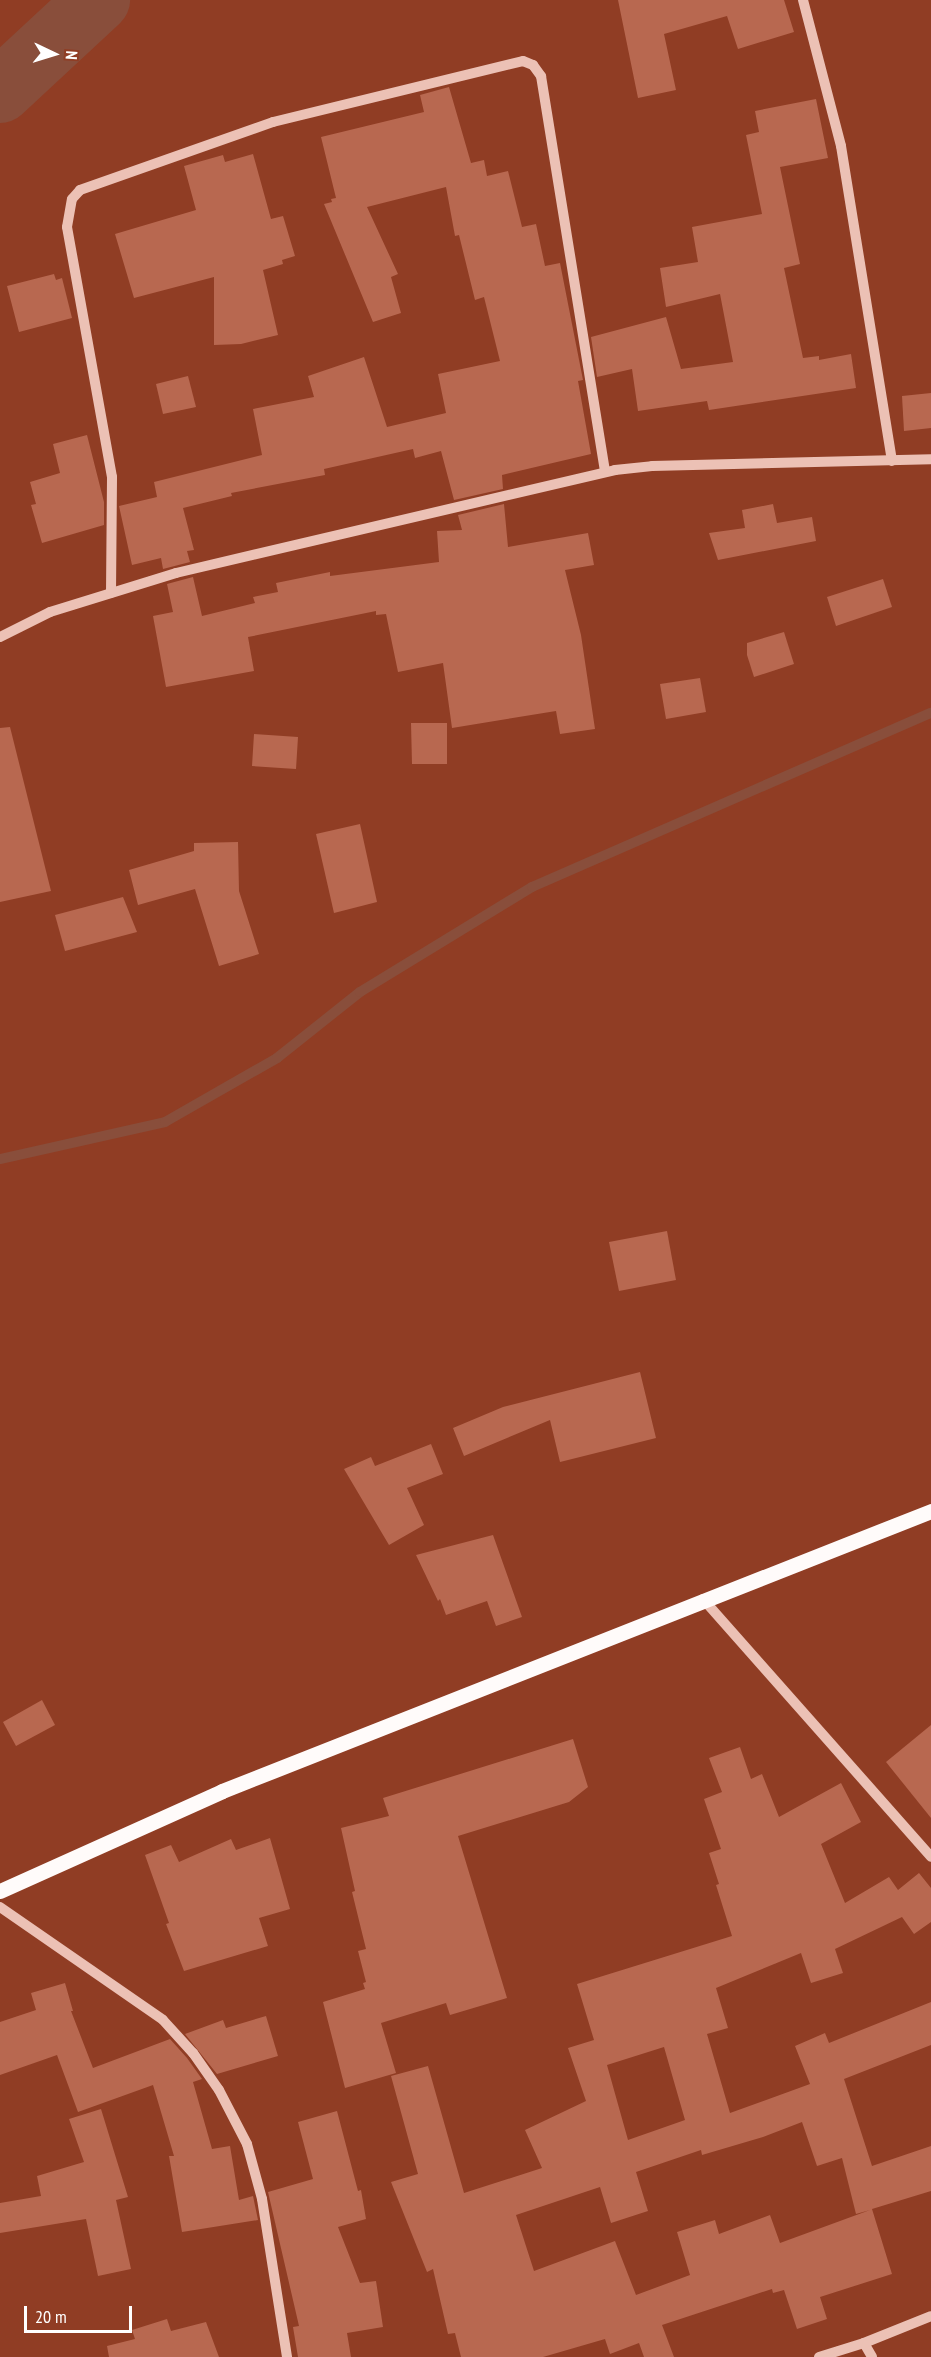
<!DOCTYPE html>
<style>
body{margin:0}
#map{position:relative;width:931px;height:2357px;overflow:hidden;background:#903d24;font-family:"PT Sans Narrow",sans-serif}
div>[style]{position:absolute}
.stream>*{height:10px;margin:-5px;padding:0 5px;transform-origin:5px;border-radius:5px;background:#894e3b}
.river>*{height:64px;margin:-32px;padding:0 32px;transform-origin:32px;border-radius:32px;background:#894e3b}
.building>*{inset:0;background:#b86850}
.minor>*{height:10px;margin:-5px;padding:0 5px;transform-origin:5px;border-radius:5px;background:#ecc1b5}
.major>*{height:15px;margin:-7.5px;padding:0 7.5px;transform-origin:7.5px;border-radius:7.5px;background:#fffbfa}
span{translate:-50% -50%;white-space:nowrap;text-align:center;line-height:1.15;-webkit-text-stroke:4.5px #903d24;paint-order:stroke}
.north{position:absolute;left:24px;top:24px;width:60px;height:60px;-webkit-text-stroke:4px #903d24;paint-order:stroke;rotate:94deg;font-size:16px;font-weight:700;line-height:24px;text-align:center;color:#fff}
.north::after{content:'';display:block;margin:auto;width:21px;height:27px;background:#fff;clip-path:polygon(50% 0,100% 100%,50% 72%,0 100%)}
.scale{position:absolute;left:24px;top:2306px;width:108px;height:27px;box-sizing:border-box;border:3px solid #fff;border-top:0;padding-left:8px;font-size:18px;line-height:21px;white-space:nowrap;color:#fff;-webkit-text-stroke:4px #903d24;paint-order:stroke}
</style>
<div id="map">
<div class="stream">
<i style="left:0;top:1159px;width:169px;rotate:-12.6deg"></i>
<i style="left:165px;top:1122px;width:129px;rotate:-29.7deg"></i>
<i style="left:277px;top:1058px;width:106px;rotate:-38.5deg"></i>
<i style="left:360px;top:992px;width:202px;rotate:-31.4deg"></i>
<i style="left:532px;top:887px;width:435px;rotate:-23.6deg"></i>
</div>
<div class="river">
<i style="left:0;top:91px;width:134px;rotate:-42.9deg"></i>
</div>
<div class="building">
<i style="clip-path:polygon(618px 0,784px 0,794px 32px,738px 49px,727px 16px,664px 34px,676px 90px,638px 98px)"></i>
<i style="clip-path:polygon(449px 87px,471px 163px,484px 160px,487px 176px,508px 171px,522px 227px,536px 224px,545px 266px,560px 263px,583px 380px,578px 381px,591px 454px,502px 475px,503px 489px,454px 500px,441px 451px,415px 458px,413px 449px,324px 469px,325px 475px,231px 493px,232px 496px,183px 508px,194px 550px,187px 551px,190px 562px,163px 569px,161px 558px,132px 565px,119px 506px,157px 497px,154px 482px,262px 455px,253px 409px,314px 397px,308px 376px,364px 357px,387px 427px,446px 413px,438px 374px,500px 361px,484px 297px,475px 300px,459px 235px,455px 236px,446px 187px,367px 207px,398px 274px,391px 277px,401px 313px,373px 322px,324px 204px,332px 202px,331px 199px,336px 198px,321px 137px,424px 112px,420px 95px)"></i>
<i style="clip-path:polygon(816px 99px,828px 158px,780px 167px,800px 264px,784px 268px,803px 358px,819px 356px,819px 360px,851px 354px,856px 388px,709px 410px,707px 401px,638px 411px,632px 369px,597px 377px,591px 337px,666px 317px,681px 369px,733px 362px,720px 294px,666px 307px,660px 268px,698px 262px,692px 227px,762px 214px,746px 135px,759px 132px,755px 111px)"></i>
<i style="clip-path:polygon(253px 154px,271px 219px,283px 216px,295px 256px,282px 260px,283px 264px,263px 270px,278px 335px,241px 344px,214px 345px,214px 277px,134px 298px,115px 234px,196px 210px,184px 166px,223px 155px,225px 162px)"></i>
<i style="clip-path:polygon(54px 274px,56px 280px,62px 278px,72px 318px,19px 332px,7px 286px)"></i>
<i style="clip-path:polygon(188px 376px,196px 407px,163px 414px,156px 384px)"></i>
<i style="clip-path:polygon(931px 393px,931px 428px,904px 431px,902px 396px)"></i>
<i style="clip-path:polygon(87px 435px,104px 502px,104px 525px,42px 543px,31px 505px,36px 504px,30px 482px,60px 473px,53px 444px)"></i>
<i style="clip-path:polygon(504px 504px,508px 547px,588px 533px,594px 565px,565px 570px,581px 635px,595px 729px,560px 734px,556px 711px,452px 728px,443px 663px,398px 672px,386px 614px,376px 615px,376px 611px,248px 637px,254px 671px,166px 687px,153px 616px,173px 612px,167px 584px,193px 577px,202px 616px,255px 603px,253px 597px,278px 592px,276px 583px,330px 572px,330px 576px,439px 562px,437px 531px,462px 530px,458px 515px)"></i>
<i style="clip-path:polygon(773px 504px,777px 523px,812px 517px,816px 541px,718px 560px,709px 533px,745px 528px,742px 510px)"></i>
<i style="clip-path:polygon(883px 579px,892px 607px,836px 626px,827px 597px)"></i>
<i style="clip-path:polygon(784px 632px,794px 664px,754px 677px,747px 655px,747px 643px)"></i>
<i style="clip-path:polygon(700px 678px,706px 712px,666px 719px,660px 684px)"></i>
<i style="clip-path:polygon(411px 723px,447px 723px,447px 764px,412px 764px)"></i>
<i style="clip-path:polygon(10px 727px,51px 891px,0 902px,0 728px)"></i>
<i style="clip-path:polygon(254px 734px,298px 737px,296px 769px,252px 766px)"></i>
<i style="clip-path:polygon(360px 824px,377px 902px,334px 913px,316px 834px)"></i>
<i style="clip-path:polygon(238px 842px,239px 891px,259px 954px,219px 966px,195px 889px,138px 905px,129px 870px,194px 851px,194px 843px)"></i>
<i style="clip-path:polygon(123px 897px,137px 932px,65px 951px,55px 915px)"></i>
<i style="clip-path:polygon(667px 1231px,676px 1280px,619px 1291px,609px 1242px)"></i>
<i style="clip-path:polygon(640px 1372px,656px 1438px,560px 1462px,550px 1420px,464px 1456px,453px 1428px,503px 1407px)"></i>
<i style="clip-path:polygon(431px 1444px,443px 1474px,407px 1488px,424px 1525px,389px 1545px,344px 1469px,371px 1457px,375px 1466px)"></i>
<i style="clip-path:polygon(493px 1535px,522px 1617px,496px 1626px,487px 1601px,446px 1615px,440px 1599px,438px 1601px,416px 1555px)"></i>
<i style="clip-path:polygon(42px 1700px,55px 1725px,16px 1746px,3px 1722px)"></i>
<i style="clip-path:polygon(931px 1725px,931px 1818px,886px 1762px)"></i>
<i style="clip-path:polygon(573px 1739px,588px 1787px,569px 1802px,458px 1836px,507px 1998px,450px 2015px,446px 2003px,381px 2023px,396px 2073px,345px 2088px,323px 2002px,365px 1989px,363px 1983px,366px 1982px,358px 1951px,366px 1949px,352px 1892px,355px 1891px,341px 1828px,389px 1816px,383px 1798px)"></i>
<i style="clip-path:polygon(evenodd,740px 1747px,751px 1779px,762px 1774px,779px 1817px,841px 1783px,861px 1822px,821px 1844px,845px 1903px,889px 1877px,898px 1890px,919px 1873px,931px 1888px,931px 1922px,914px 1934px,902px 1917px,835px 1949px,843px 1973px,811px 1983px,801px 1953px,716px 1988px,728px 2028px,707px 2034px,730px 2113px,810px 2084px,795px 2046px,825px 2033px,829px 2043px,931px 2002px,931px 2045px,844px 2079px,872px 2166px,931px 2146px,931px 2191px,872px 2209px,892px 2274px,820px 2297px,827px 2319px,797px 2329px,784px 2290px,773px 2293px,772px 2289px,662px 2325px,674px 2357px,644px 2357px,639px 2343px,610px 2354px,605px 2339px,543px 2357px,461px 2357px,455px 2333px,448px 2334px,433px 2269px,427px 2272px,391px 2182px,418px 2174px,391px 2076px,428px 2066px,464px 2193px,542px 2168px,525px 2130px,586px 2101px,568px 2048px,594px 2040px,577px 1984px,732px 1936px,716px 1885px,719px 1884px,709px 1853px,721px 1849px,704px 1799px,722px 1792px,709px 1758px,740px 1747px,664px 2047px,685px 2120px,628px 2140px,607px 2065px,664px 2047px,740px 1747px,802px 2122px,817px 2166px,842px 2158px,856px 2214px,870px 2210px,780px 2243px,770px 2215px,719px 2234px,715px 2220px,677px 2232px,690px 2275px,636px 2295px,615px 2241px,534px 2271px,516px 2215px,600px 2187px,611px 2223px,648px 2211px,636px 2172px,701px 2150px,702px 2155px,763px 2137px,802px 2122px)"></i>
<i style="clip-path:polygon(270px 1838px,290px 1909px,259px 1918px,268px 1946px,184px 1971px,166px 1924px,169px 1923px,145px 1855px,171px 1845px,179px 1862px,231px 1839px,236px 1850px)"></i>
<i style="clip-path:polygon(65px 1983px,73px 2011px,71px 2011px,93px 2068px,170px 2039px,187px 2058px,202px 2079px,193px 2082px,212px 2149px,230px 2146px,239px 2200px,253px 2196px,258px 2220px,182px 2232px,169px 2156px,174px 2156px,153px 2085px,78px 2112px,57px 2055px,0 2075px,0 2022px,36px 2010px,31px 1993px)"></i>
<i style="clip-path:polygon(266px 2016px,278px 2056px,217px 2074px,185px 2034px,223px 2020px,226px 2028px)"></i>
<i style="clip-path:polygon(101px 2109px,128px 2197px,116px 2200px,131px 2269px,98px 2276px,86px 2219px,0 2233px,0 2203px,41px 2196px,37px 2176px,84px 2162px,69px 2119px)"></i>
<i style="clip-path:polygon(337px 2111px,358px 2191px,361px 2190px,366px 2219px,338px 2227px,360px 2283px,376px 2281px,383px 2327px,347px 2333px,351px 2357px,298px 2357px,293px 2327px,299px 2326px,268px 2192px,313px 2179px,298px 2122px)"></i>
<i style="clip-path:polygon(167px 2319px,171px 2331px,206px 2322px,219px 2357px,109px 2357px,107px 2346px,135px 2339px,132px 2330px)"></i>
</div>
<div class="minor">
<i style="left:803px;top:0;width:151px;rotate:75.4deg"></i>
<i style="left:841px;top:146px;width:319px;rotate:80.8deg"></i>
<i style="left:111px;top:593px;width:116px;rotate:-89.5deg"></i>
<i style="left:112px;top:477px;width:254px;rotate:-100.2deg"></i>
<i style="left:67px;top:227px;width:28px;rotate:-80deg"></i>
<i style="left:72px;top:199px;width:12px;rotate:-48deg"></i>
<i style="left:80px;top:190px;width:205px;rotate:-19.4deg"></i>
<i style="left:273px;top:122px;width:257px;rotate:-13.7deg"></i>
<i style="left:523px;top:61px;width:11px;rotate:22deg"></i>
<i style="left:533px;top:65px;width:14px;rotate:54deg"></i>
<i style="left:541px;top:76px;width:401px;rotate:80.8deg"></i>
<i style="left:0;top:637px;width:56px;rotate:-26.6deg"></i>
<i style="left:50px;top:612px;width:132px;rotate:-17.2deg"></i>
<i style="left:176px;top:573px;width:451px;rotate:-13.2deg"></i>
<i style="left:615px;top:470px;width:37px;rotate:-6deg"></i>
<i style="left:652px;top:466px;width:279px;rotate:-1.4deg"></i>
<i style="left:703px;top:1599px;width:344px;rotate:48.5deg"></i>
<i style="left:0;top:1907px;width:198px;rotate:34.7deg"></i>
<i style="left:163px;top:2020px;width:45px;rotate:47.7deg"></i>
<i style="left:193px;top:2053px;width:45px;rotate:54.9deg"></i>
<i style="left:219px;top:2090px;width:61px;rotate:62.6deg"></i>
<i style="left:247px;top:2144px;width:57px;rotate:74.7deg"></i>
<i style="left:262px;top:2199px;width:160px;rotate:81deg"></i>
<i style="left:864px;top:2343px;width:16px;rotate:60deg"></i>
<i style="left:819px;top:2357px;width:47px;rotate:-17.3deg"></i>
<i style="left:864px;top:2343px;width:72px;rotate:-21.9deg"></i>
</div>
<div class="major">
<i style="left:0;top:1891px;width:243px;rotate:-24.2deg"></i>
<i style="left:222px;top:1791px;width:762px;rotate:-21.55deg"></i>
</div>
<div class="north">N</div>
<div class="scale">20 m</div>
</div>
